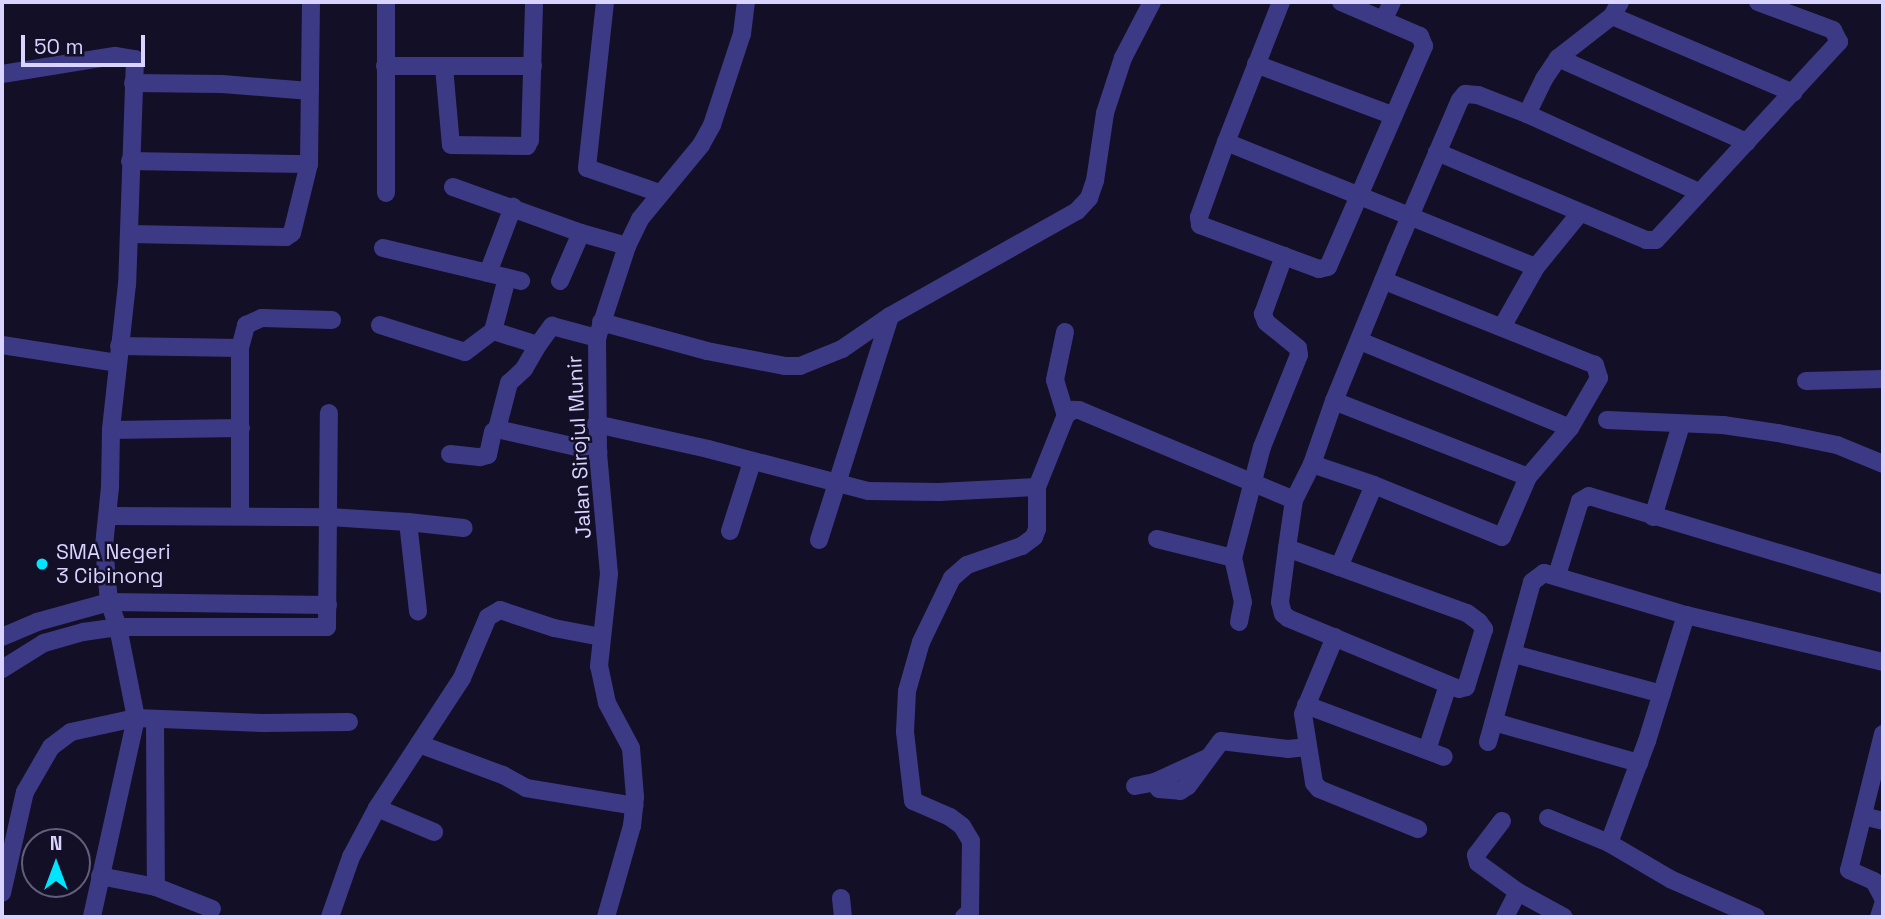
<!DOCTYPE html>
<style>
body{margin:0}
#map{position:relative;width:1885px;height:919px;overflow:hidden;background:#130f26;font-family:"Space Grotesk",sans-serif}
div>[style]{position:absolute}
.minor>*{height:18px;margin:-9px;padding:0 9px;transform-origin:9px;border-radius:9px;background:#3d3a85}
.dots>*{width:19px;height:19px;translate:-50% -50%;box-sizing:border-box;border:4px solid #130f26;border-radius:50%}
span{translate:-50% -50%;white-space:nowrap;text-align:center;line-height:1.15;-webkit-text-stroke:5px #130f26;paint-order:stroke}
.street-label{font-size:21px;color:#d9d4ff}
.poi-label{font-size:21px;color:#d9d4ff}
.left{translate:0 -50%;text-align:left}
.frame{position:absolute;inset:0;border:4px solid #d9d4ff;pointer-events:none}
.north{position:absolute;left:21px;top:828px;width:70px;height:70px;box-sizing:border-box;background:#130f26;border:2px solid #625e7d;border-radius:50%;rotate:0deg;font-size:19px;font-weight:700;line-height:28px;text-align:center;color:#d9d4ff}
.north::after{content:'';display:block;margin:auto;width:24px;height:32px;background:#00e5ff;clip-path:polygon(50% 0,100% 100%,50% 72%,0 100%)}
.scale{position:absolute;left:21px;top:35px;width:124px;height:32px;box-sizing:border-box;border:4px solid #d9d4ff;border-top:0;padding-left:9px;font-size:21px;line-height:24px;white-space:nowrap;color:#d9d4ff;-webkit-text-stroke:5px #130f26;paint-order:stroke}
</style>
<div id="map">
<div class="minor">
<i style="left:605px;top:2px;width:167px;rotate:96.2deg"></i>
<i style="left:587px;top:168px;width:76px;rotate:19.1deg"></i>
<i style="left:1281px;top:2px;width:150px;rotate:111.4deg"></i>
<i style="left:1226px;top:142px;width:334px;rotate:22deg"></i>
<i style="left:1612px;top:16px;width:197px;rotate:23deg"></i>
<i style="left:1384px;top:19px;width:19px;rotate:-65deg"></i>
<i style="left:1558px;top:58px;width:207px;rotate:24deg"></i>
<i style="left:1256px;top:64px;width:147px;rotate:20.6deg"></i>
<i style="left:385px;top:66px;width:148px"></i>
<i style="left:444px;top:67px;width:78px;rotate:84.9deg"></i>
<i style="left:451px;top:145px;width:76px;rotate:0.8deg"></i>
<i style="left:527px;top:146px;width:7px;rotate:-63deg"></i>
<i style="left:530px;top:140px;width:138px;rotate:-88.3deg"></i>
<i style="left:2px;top:74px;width:114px;rotate:-9.1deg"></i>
<i style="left:115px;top:56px;width:20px;rotate:9deg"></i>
<i style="left:135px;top:59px;width:225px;rotate:92deg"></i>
<i style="left:127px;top:284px;width:147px;rotate:96.3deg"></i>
<i style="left:111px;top:430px;width:57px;rotate:91deg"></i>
<i style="left:110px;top:487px;width:59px;rotate:95.8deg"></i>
<i style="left:104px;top:546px;width:56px;rotate:84.9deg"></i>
<i style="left:109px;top:602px;width:27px;rotate:70deg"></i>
<i style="left:118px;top:627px;width:93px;rotate:78.8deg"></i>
<i style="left:136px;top:718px;width:127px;rotate:2.3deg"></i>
<i style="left:263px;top:723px;width:86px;rotate:-0.7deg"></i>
<i style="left:133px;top:83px;width:89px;rotate:0.6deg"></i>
<i style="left:222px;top:84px;width:88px;rotate:4.5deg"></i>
<i style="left:1527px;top:114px;width:39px;rotate:-64deg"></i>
<i style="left:1544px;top:79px;width:25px;rotate:-56deg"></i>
<i style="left:1558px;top:58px;width:68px;rotate:-37.9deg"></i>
<i style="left:1612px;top:16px;width:16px;rotate:-60deg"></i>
<i style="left:1226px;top:142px;width:80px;rotate:109.8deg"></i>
<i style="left:1199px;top:217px;width:8px;rotate:83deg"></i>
<i style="left:1200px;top:225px;width:127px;rotate:20.3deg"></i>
<i style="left:1319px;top:269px;width:9px;rotate:-13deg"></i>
<i style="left:1328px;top:267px;width:241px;rotate:-66.5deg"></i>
<i style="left:1424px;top:46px;width:11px;rotate:-112deg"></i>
<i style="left:1420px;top:36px;width:86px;rotate:-156.7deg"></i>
<i style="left:1437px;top:152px;width:227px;rotate:22.8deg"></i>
<i style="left:1646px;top:240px;width:10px"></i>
<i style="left:1656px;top:240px;width:270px;rotate:-47.3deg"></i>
<i style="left:1839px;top:42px;width:13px;rotate:-117deg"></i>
<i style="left:1833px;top:30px;width:80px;rotate:-159.5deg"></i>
<i style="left:130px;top:161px;width:179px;rotate:1deg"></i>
<i style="left:453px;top:187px;width:136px;rotate:19.8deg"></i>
<i style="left:581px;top:233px;width:48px;rotate:15.8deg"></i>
<i style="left:386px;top:193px;width:191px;rotate:-90deg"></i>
<i style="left:130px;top:234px;width:156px;rotate:1.1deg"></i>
<i style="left:286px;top:237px;width:7px;rotate:-34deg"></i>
<i style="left:292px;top:233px;width:71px;rotate:-76.2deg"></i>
<i style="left:309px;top:164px;width:162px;rotate:-89.3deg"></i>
<i style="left:383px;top:248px;width:142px;rotate:13.4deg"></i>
<i style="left:488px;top:273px;width:71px;rotate:-69.3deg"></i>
<i style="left:560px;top:281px;width:52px;rotate:-66.4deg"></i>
<i style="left:601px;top:322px;width:110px;rotate:15.3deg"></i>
<i style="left:707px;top:351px;width:79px;rotate:10.9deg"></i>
<i style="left:785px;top:366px;width:15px"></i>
<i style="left:800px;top:366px;width:45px;rotate:-22deg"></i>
<i style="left:842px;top:349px;width:58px;rotate:-34.5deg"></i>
<i style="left:890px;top:316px;width:214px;rotate:-29.3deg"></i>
<i style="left:1077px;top:211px;width:18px;rotate:-47deg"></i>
<i style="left:1089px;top:198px;width:18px;rotate:-71deg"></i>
<i style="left:1095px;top:181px;width:69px;rotate:-81.6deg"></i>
<i style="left:1105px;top:113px;width:58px;rotate:-71.9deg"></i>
<i style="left:1123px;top:58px;width:63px;rotate:-62.6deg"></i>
<i style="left:380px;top:325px;width:89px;rotate:17.6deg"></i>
<i style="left:465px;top:352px;width:35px;rotate:-37deg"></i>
<i style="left:493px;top:331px;width:47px;rotate:17.3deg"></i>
<i style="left:538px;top:345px;width:24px;rotate:-54deg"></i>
<i style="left:552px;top:326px;width:47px;rotate:14.9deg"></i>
<i style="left:1502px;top:327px;width:69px;rotate:-60.5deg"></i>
<i style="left:1536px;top:267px;width:70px;rotate:-50.8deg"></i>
<i style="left:493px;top:331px;width:55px;rotate:-75.2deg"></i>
<i style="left:1065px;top:332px;width:49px;rotate:101.8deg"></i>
<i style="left:1055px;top:380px;width:37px;rotate:73deg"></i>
<i style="left:1360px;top:341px;width:227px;rotate:22.5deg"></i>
<i style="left:1570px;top:428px;width:58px;rotate:-59.9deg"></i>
<i style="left:1599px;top:378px;width:14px;rotate:-107deg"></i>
<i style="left:1595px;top:365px;width:228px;rotate:-158.2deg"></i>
<i style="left:2px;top:345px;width:116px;rotate:8.9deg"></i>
<i style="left:119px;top:346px;width:121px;rotate:0.9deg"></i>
<i style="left:1806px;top:381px;width:77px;rotate:-1.5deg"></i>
<i style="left:1334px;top:401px;width:208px;rotate:21.4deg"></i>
<i style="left:1607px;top:420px;width:116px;rotate:2.5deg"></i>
<i style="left:1723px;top:425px;width:56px;rotate:8.3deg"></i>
<i style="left:1778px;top:433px;width:60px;rotate:11.5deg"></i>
<i style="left:1837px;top:445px;width:50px;rotate:22.4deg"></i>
<i style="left:596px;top:424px;width:115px;rotate:12.6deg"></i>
<i style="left:708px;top:449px;width:165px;rotate:14.7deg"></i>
<i style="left:868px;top:491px;width:71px;rotate:0.8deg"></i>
<i style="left:939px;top:492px;width:98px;rotate:-2.9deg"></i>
<i style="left:1037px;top:487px;width:78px;rotate:-68.1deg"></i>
<i style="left:1066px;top:415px;width:9px;rotate:-36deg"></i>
<i style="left:1073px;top:410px;width:6px"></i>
<i style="left:1079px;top:410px;width:233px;rotate:22.7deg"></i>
<i style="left:497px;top:429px;width:48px;rotate:-75.4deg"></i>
<i style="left:509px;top:383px;width:21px;rotate:-43deg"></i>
<i style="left:524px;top:369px;width:28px;rotate:-60deg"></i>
<i style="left:111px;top:430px;width:130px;rotate:-0.9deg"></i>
<i style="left:450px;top:454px;width:30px;rotate:6deg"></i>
<i style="left:480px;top:457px;width:8px;rotate:-14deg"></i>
<i style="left:488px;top:455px;width:24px;rotate:-78deg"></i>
<i style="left:493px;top:432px;width:5px;rotate:-37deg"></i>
<i style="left:497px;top:429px;width:104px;rotate:12.8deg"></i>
<i style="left:1312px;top:464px;width:65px;rotate:18.7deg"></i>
<i style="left:1374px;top:485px;width:138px;rotate:22.1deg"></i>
<i style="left:1502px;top:537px;width:65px;rotate:-66.6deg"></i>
<i style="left:1528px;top:477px;width:65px;rotate:-49.4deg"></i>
<i style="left:240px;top:515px;width:167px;rotate:-90deg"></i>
<i style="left:240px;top:348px;width:24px;rotate:-75deg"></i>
<i style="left:246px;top:325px;width:17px;rotate:-24deg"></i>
<i style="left:262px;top:318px;width:70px;rotate:1.6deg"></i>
<i style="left:108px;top:516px;width:221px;rotate:0.3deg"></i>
<i style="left:329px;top:517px;width:79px;rotate:3.6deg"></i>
<i style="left:408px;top:522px;width:90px;rotate:83.6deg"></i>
<i style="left:1653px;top:517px;width:96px;rotate:-73.1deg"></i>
<i style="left:408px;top:522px;width:56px;rotate:6.1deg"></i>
<i style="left:730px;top:531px;width:72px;rotate:-72.3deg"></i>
<i style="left:1157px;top:539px;width:78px;rotate:14deg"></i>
<i style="left:819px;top:540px;width:235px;rotate:-72.4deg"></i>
<i style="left:1287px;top:548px;width:191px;rotate:19.9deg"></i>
<i style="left:1467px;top:613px;width:15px;rotate:37deg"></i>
<i style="left:1479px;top:622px;width:9px;rotate:54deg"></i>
<i style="left:1484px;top:629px;width:61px;rotate:107.2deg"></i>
<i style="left:1466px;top:687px;width:7px;rotate:164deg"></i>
<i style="left:1459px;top:689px;width:185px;rotate:-157.5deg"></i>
<i style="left:1288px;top:618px;width:6px;rotate:-141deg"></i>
<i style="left:1283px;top:614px;width:12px;rotate:-104deg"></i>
<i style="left:1280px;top:602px;width:54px;rotate:-82.6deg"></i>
<i style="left:1287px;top:548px;width:49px;rotate:-81.7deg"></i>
<i style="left:1294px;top:500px;width:40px;rotate:-63.4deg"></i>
<i style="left:1312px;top:464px;width:67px;rotate:-70.8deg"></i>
<i style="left:1334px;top:401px;width:164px;rotate:-67.8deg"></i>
<i style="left:1396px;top:249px;width:162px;rotate:-66.8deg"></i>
<i style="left:1460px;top:100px;width:8px;rotate:-50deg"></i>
<i style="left:1465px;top:94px;width:13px;rotate:4deg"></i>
<i style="left:1478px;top:95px;width:53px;rotate:21.2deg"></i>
<i style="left:1527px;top:114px;width:189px;rotate:24.4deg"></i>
<i style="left:1339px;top:567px;width:89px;rotate:-66.9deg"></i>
<i style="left:1557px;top:575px;width:77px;rotate:-72.7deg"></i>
<i style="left:1580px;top:501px;width:10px;rotate:-29deg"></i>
<i style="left:1589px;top:496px;width:307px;rotate:16.7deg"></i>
<i style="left:1239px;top:622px;width:20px;rotate:-79deg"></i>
<i style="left:1243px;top:602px;width:45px;rotate:-102.8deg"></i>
<i style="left:1233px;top:558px;width:115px;rotate:-75.4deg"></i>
<i style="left:1262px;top:447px;width:99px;rotate:-68.1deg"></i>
<i style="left:1299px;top:355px;width:7px;rotate:-98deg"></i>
<i style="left:1298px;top:348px;width:41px;rotate:-140.9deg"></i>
<i style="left:1266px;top:322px;width:9px;rotate:-111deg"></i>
<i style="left:1263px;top:314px;width:62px;rotate:-70.1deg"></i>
<i style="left:2px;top:637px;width:38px;rotate:-23deg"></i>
<i style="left:37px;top:622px;width:75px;rotate:-15.5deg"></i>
<i style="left:109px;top:602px;width:219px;rotate:0.8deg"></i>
<i style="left:1335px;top:637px;width:83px;rotate:112.6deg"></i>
<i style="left:1303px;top:714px;width:70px;rotate:80.9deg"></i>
<i style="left:1314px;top:783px;width:8px;rotate:50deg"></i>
<i style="left:1319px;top:789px;width:107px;rotate:22deg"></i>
<i style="left:1514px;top:654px;width:153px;rotate:15.1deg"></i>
<i style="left:2px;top:669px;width:49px;rotate:-31.8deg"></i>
<i style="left:44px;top:643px;width:41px;rotate:-15.8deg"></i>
<i style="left:83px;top:632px;width:35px;rotate:-8deg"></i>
<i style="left:118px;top:627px;width:209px"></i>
<i style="left:327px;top:627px;width:214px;rotate:-89.5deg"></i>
<i style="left:1306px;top:705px;width:147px;rotate:20.6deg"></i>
<i style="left:155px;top:719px;width:168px;rotate:89.7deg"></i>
<i style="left:156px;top:887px;width:60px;rotate:21.4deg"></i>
<i style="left:1494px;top:722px;width:151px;rotate:15.8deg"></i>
<i style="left:1883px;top:734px;width:140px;rotate:104deg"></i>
<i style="left:1849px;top:870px;width:27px;rotate:24deg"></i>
<i style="left:1874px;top:881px;width:19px;rotate:62deg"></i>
<i style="left:1488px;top:742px;width:166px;rotate:-74.6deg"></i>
<i style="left:1532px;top:582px;width:15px;rotate:-37deg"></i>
<i style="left:1544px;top:573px;width:148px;rotate:16.5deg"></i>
<i style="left:1686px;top:615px;width:203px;rotate:13.4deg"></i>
<i style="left:419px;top:744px;width:90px;rotate:20.3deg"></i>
<i style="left:503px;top:775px;width:26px;rotate:29deg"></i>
<i style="left:526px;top:788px;width:110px;rotate:9.4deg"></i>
<i style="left:1427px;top:750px;width:68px;rotate:-72.1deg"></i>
<i style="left:1155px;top:782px;width:8px;rotate:60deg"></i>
<i style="left:1159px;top:789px;width:21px;rotate:5deg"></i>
<i style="left:1180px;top:791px;width:9px;rotate:-32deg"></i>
<i style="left:1188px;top:786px;width:56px;rotate:-53.7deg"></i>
<i style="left:1221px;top:741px;width:67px;rotate:6.8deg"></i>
<i style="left:1288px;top:749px;width:18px;rotate:-6deg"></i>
<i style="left:1135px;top:786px;width:20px;rotate:-11deg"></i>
<i style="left:1155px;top:782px;width:57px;rotate:-24.8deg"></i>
<i style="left:377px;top:808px;width:62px;rotate:22.8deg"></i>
<i style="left:1863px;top:816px;width:21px;rotate:14deg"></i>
<i style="left:1548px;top:818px;width:66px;rotate:22.3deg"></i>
<i style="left:1609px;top:843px;width:71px;rotate:30.5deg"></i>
<i style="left:1670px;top:879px;width:94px;rotate:23.8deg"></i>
<i style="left:1502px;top:821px;width:43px;rotate:127.4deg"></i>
<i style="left:1476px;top:855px;width:8px;rotate:76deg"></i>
<i style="left:1478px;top:863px;width:49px;rotate:35.9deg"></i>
<i style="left:1518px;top:892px;width:52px;rotate:28.5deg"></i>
<i style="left:1609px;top:843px;width:109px;rotate:-69.6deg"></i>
<i style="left:1647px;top:741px;width:132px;rotate:-72.8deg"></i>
<i style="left:100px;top:876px;width:57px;rotate:11.1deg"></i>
<i style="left:2px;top:893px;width:104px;rotate:-77.2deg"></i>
<i style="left:25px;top:792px;width:52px;rotate:-60deg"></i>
<i style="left:51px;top:747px;width:25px;rotate:-37deg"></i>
<i style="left:71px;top:732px;width:66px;rotate:-12.2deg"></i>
<i style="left:136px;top:718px;width:204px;rotate:102.5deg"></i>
<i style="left:841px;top:898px;width:19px;rotate:84deg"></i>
<i style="left:330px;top:917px;width:64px;rotate:-70.7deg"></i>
<i style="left:351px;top:857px;width:55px;rotate:-62deg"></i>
<i style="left:377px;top:808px;width:155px;rotate:-56.8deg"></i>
<i style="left:462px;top:678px;width:66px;rotate:-66.9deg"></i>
<i style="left:488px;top:617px;width:14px;rotate:-30deg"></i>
<i style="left:500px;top:610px;width:57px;rotate:18.4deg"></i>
<i style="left:554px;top:628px;width:48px;rotate:10.8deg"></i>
<i style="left:606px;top:917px;width:95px;rotate:-74.1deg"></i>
<i style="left:632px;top:826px;width:29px;rotate:-84deg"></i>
<i style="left:635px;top:797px;width:49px;rotate:-94.7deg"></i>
<i style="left:631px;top:748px;width:51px;rotate:-118.1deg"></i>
<i style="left:607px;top:703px;width:38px;rotate:-102deg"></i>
<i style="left:599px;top:666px;width:93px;rotate:-83.8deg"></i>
<i style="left:609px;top:574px;width:122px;rotate:-95.2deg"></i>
<i style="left:598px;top:452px;width:114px;rotate:-90.5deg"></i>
<i style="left:597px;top:338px;width:97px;rotate:-71.9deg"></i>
<i style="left:627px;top:246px;width:30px;rotate:-64deg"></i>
<i style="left:640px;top:219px;width:96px;rotate:-50.5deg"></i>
<i style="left:701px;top:145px;width:23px;rotate:-61deg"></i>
<i style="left:712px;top:125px;width:96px;rotate:-71.8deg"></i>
<i style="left:742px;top:34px;width:32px;rotate:-83deg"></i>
<i style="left:964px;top:917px;width:8px;rotate:-40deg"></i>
<i style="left:970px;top:912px;width:71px;rotate:-89.2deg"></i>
<i style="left:971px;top:841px;width:17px;rotate:-121deg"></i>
<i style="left:962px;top:826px;width:15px;rotate:-143deg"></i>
<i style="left:950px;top:817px;width:40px;rotate:-156.6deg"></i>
<i style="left:913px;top:801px;width:69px;rotate:-96.6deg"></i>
<i style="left:905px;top:732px;width:41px;rotate:-87.2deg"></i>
<i style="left:907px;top:691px;width:51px;rotate:-74.1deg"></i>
<i style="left:921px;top:642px;width:71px;rotate:-64.2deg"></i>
<i style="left:952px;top:578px;width:20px;rotate:-41deg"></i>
<i style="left:967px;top:565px;width:58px;rotate:-19.1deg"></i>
<i style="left:1022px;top:546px;width:15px;rotate:-37deg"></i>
<i style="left:1034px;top:537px;width:9px;rotate:-69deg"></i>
<i style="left:1037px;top:529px;width:42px;rotate:-90deg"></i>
<i style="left:1505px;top:917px;width:28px;rotate:-63deg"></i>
<i style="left:1879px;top:917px;width:13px;rotate:-72deg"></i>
</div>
<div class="dots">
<i style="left:42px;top:564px;background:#00e5ff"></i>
</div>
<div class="street-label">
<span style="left:579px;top:447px;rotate:-93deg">Jalan Sirojul Munir</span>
</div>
<div class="poi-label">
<span class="left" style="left:56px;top:564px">SMA Negeri<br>3 Cibinong</span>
</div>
<div class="frame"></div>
<div class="north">N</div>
<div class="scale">50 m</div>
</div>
